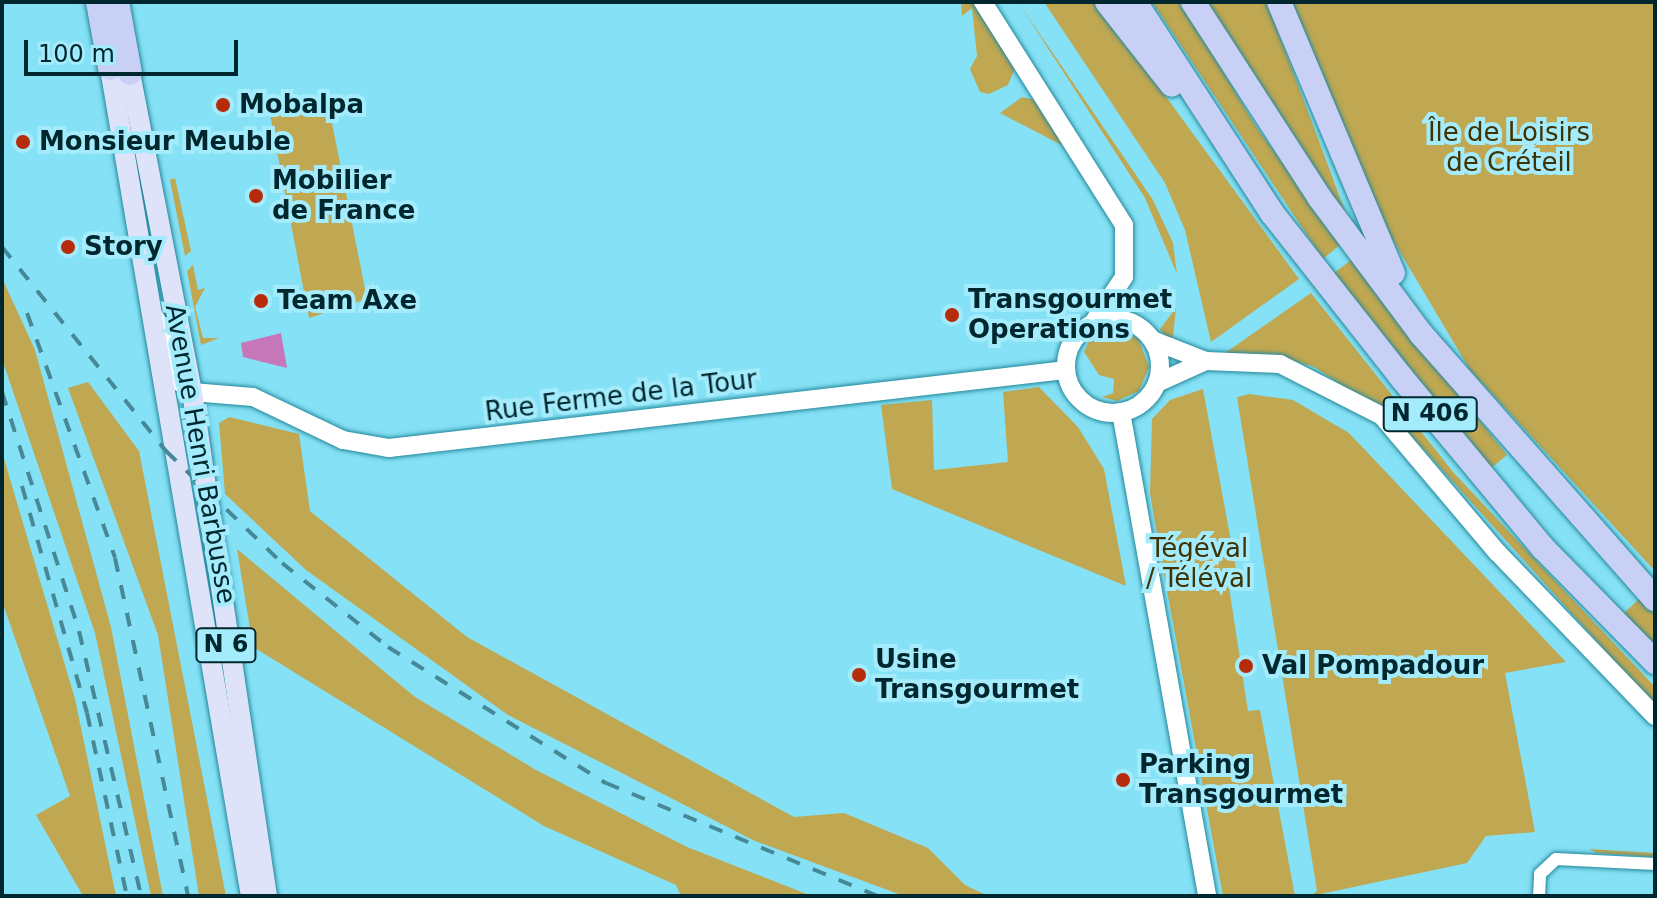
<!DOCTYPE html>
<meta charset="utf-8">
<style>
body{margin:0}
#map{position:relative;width:1657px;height:898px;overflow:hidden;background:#85e1f5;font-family:"DejaVu Sans",sans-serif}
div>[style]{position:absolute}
.green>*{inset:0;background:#c0a751}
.water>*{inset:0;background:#c677b9}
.roads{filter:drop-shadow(0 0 2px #24889b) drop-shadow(0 0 2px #24889b)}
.street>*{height:12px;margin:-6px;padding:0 6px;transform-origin:6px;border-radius:6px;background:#fff}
.secondary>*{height:18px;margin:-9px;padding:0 9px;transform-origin:9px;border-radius:9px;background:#fff}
.secondary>.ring{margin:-9px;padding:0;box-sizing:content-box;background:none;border:18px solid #fff;border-radius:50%}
.primary>*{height:20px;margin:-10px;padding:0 10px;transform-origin:10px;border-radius:10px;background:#dee3f9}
.highway>*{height:24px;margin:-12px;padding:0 12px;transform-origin:12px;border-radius:12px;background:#c8d1f5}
.rail>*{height:4px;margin-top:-2px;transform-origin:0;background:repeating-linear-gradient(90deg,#468896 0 14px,transparent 0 28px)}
.dots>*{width:22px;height:22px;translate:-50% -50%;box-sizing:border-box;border:4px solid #a4ebfb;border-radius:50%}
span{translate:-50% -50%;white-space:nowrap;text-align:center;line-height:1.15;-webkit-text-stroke:8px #a4ebfb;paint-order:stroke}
.shield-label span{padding:2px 6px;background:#a4ebfb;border:2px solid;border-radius:6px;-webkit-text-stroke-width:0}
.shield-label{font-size:24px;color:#00262e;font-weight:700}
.poi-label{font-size:26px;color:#00262e;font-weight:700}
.left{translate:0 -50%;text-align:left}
.park-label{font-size:26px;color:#403303}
.street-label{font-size:26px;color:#00262e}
.frame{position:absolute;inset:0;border:4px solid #00262e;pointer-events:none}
.scale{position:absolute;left:24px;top:40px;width:214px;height:36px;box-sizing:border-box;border:4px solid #00262e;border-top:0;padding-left:10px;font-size:24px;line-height:28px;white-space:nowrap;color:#00262e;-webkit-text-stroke:6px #a4ebfb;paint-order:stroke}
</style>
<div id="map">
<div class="green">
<i style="clip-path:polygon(961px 2px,974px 2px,1016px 66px,1008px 85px,989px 94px,980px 92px,970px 69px,977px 56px,972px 8px,962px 16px)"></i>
<i style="clip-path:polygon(1018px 2px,1153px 200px,1173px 243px,1177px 274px,1145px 198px)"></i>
<i style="clip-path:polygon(1044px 2px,1097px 2px,1299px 279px,1211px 342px,1185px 230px,1165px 183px)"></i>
<i style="clip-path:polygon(1152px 2px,1182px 2px,1255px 125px,1341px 244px,1323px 259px)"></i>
<i style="clip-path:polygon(1207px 2px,1267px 2px,1354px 235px)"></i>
<i style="clip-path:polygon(1289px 2px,1655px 2px,1655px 571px,1470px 370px,1378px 215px)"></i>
<i style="clip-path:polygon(1022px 97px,1036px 100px,1069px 149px,1000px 113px)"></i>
<i style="clip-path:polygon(327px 98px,367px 299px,309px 318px,268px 104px)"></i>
<i style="clip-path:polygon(175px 178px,191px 251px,185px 256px,170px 180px)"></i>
<i style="clip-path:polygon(1351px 260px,1507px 455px,1490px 469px,1334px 273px)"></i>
<i style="clip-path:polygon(193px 265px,198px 290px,205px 288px,195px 307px,203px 338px,219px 338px,201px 345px,187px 271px)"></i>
<i style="clip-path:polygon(2px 278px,35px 350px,111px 627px,163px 896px,151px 896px,95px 633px,2px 359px)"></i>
<i style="clip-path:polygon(1166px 291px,1151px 306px,1135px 311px,1132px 303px)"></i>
<i style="clip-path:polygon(1311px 293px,1454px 473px,1655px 687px,1655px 706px,1400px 423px,1314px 367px,1272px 354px,1225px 353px)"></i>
<i style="clip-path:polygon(1176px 308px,1173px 337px,1168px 340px,1160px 329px)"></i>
<i style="clip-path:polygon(1115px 328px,1138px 338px,1149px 367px,1139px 391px,1117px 401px,1102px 397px,1113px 393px,1114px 379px,1099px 375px,1084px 352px,1093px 333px)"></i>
<i style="clip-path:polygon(88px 382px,139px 451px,226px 896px,199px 896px,158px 635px,68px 388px)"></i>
<i style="clip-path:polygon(1039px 387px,1078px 427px,1104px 469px,1126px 586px,892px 489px,881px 405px,932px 400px,934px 470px,1008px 462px,1003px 392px)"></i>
<i style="clip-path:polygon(1203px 389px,1239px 585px,1229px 587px,1248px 711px,1260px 710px,1295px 896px,1223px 896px,1159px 547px,1150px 493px,1152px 419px,1170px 400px)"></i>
<i style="clip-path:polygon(1249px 394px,1293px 400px,1349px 433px,1566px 662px,1505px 673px,1535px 832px,1486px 836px,1467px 863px,1311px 896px,1317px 891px,1237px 397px)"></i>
<i style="clip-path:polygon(229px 417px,299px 434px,310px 511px,467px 637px,794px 817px,844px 813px,928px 848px,965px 885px,988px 896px,904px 896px,755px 841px,508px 715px,306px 570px,225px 494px,219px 423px)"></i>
<i style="clip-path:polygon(2px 452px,75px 699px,116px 896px,83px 896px,36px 815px,70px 796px,2px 601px)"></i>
<i style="clip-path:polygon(237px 549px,415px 697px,536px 770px,687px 847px,812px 896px,681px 896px,676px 885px,544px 826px,253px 647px)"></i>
<i style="clip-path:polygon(1639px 599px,1655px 614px,1655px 648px,1623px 614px)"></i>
<i style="clip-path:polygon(1589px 849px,1655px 853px,1655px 857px,1597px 853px)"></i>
</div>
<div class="water">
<i style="clip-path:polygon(281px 333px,287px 368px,243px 357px,241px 343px)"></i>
</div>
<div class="roads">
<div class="street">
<i style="left:1539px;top:896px;width:22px;rotate:-87deg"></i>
<i style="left:1540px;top:874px;width:22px;rotate:-43deg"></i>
<i style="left:1556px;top:859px;width:99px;rotate:2.9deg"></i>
</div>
<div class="secondary">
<i style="left:983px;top:2px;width:264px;rotate:57.7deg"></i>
<i style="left:1124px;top:225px;width:52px;rotate:90deg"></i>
<i style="left:1124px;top:277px;width:55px;rotate:124deg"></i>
<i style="left:154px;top:316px;width:27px;rotate:59deg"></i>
<i style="left:168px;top:339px;width:41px;rotate:78.7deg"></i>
<i style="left:176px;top:379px;width:21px;rotate:39deg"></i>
<i style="left:192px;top:392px;width:61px;rotate:4.7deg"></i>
<i style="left:253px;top:397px;width:100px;rotate:25.5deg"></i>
<i style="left:343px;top:440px;width:47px;rotate:9.9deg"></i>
<i style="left:389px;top:448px;width:680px;rotate:-6.58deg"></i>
<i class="ring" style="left:1066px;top:319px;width:76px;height:76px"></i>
<i style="left:1152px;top:340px;width:58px;rotate:21.3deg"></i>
<i style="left:1206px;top:361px;width:74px;rotate:2.3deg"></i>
<i style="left:1280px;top:364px;width:114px;rotate:27deg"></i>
<i style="left:1382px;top:416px;width:178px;rotate:49.8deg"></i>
<i style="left:1497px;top:552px;width:228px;rotate:46.1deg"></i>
<i style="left:1157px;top:383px;width:54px;rotate:-24.2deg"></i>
<i style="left:1121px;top:412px;width:492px;rotate:79.9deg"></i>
</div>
<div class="primary">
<i style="left:110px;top:68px;width:840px;rotate:80.34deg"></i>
<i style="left:130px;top:73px;width:325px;rotate:79deg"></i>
<i style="left:192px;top:392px;width:510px;rotate:81.54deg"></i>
</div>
<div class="highway">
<i style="left:98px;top:2px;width:67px;rotate:79.7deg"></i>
<i style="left:117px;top:2px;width:72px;rotate:79.6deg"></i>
<i style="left:1107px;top:2px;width:105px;rotate:51.9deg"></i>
<i style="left:1135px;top:2px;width:252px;rotate:57deg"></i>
<i style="left:1272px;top:213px;width:209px;rotate:51.8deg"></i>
<i style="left:1401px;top:377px;width:222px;rotate:50.3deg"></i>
<i style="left:1543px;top:548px;width:160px;rotate:45.5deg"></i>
<i style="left:1193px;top:2px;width:232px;rotate:57.1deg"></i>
<i style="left:1319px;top:197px;width:172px;rotate:53.3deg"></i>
<i style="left:1422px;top:335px;width:352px;rotate:48.6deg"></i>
<i style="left:1279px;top:2px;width:294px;rotate:67.2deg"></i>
</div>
</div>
<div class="rail">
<i style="left:2px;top:247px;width:262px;rotate:51.2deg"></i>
<i style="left:166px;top:451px;width:161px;rotate:44deg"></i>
<i style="left:282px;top:563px;width:135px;rotate:38.4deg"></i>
<i style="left:388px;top:647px;width:257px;rotate:32deg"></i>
<i style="left:606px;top:783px;width:295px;rotate:22.6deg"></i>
<i style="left:27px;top:313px;width:260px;rotate:70.2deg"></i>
<i style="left:115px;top:558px;width:346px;rotate:77.8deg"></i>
<i style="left:2px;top:392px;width:251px;rotate:72.1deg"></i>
<i style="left:79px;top:631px;width:272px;rotate:76.8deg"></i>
<i style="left:22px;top:486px;width:236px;rotate:74deg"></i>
<i style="left:87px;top:713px;width:187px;rotate:77.7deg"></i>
</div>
<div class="dots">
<i style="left:223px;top:105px;background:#b62b0a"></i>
<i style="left:23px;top:142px;background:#b62b0a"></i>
<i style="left:256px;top:196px;background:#b62b0a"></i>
<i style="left:68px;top:247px;background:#b62b0a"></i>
<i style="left:261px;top:301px;background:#b62b0a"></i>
<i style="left:952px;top:315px;background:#b62b0a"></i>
<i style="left:1246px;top:666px;background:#b62b0a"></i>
<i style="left:859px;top:675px;background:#b62b0a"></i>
<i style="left:1123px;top:780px;background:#b62b0a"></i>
</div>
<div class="shield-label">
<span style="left:1430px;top:414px">N 406</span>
<span style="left:226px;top:645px">N 6</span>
</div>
<div class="poi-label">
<span class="left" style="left:239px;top:105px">Mobalpa</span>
<span class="left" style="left:39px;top:142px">Monsieur Meuble</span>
<span class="left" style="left:272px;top:196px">Mobilier<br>de France</span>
<span class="left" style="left:84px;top:247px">Story</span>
<span class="left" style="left:968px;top:315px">Transgourmet<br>Operations</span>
<span class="left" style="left:277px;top:301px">Team Axe</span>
<span class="left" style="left:875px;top:675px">Usine<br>Transgourmet</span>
<span class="left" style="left:1262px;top:666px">Val Pompadour</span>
<span class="left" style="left:1139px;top:780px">Parking<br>Transgourmet</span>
</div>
<div class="park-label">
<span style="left:1509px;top:148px">Île de Loisirs<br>de Créteil</span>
<span style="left:1199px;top:564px">Tégéval<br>/ Téléval</span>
</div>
<div class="street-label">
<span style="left:621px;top:396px;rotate:-7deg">Rue Ferme de la Tour</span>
<span style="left:200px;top:454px;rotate:80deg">Avenue Henri Barbusse</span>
</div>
<div class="frame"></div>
<div class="scale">100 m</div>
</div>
